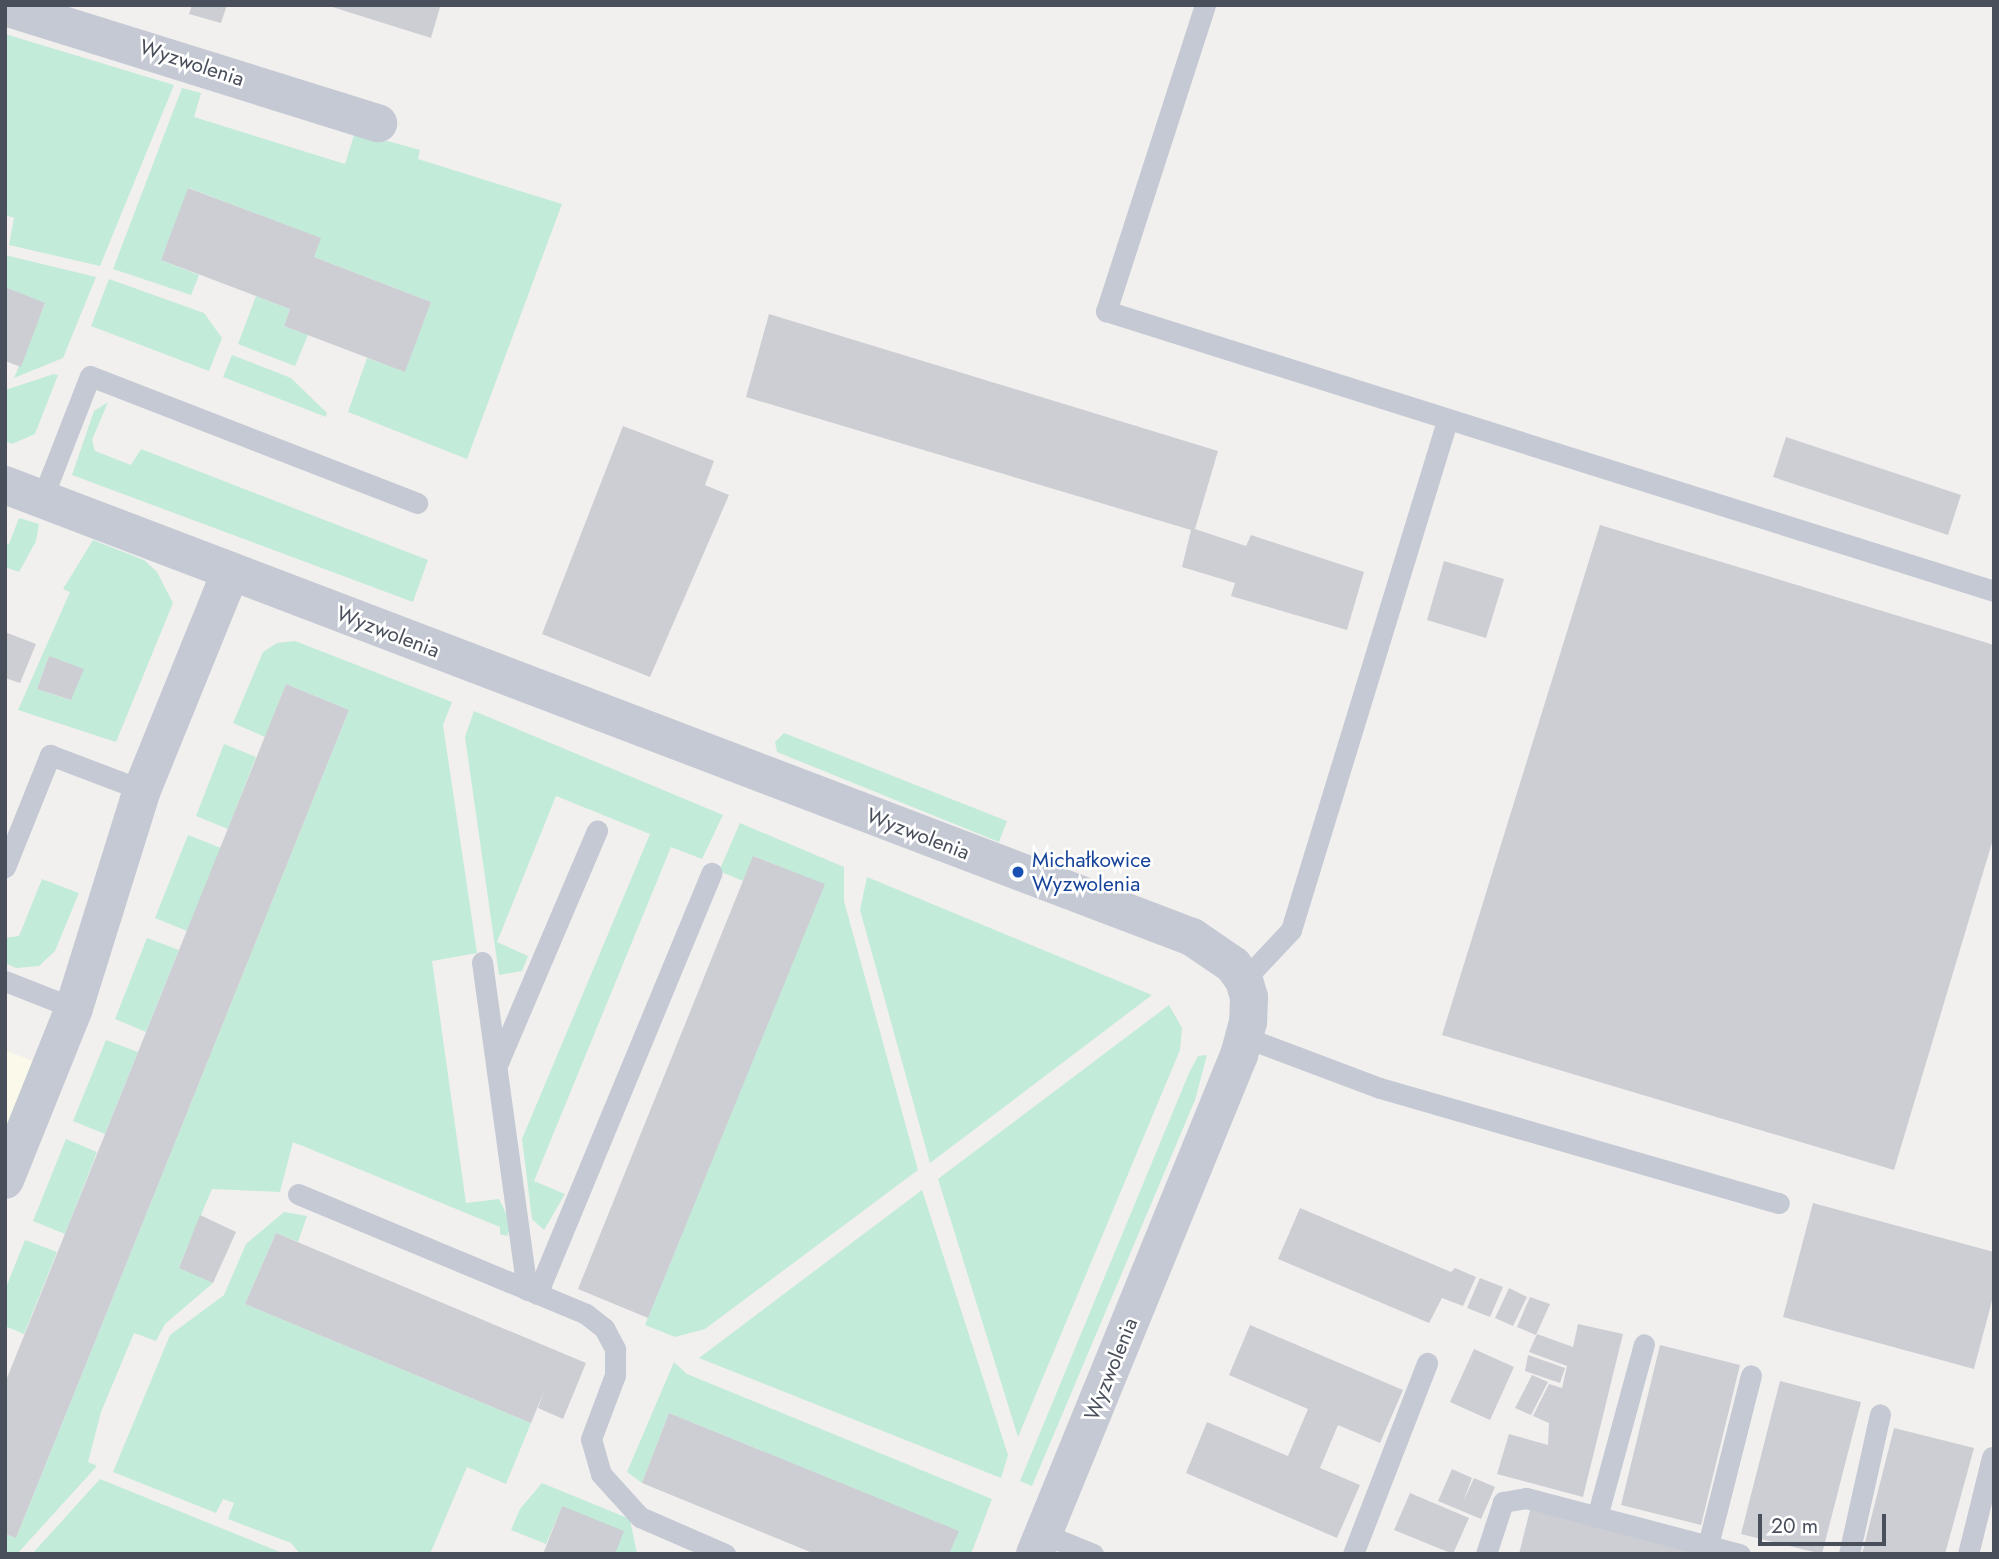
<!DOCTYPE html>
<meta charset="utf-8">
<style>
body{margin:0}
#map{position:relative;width:1999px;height:1559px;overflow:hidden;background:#f2f0ef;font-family:Jost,sans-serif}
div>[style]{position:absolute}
.commercial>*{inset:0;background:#faf9ea}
.green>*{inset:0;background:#c2ebd9}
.building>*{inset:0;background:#cdced3}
.lane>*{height:21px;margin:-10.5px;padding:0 10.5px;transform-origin:10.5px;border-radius:10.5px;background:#c4c9d3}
.street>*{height:38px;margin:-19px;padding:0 19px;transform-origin:19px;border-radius:19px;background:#c4c9d3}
.dots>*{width:19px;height:19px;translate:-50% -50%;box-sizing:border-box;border:4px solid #fff;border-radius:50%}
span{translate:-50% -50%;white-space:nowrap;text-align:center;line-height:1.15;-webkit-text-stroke:5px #fff;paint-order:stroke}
.street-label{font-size:21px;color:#494f5b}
.transit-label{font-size:21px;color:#164399}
.left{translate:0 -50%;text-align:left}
.frame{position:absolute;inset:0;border:7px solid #494f5b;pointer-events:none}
.scale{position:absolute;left:1758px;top:1514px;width:128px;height:32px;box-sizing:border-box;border:4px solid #494f5b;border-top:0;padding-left:9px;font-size:21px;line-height:24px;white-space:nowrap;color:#494f5b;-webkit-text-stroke:5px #fff;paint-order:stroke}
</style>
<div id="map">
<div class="commercial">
<i style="clip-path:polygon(5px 1050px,35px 1062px,5px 1137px)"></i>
</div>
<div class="green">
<i style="clip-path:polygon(5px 34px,174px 85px,100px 266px,9px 245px,14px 218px,5px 215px)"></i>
<i style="clip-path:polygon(182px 88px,201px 93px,194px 117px,345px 164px,355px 132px,420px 150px,418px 159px,562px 204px,467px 459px,348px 412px,367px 358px,405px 371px,431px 302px,314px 257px,320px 238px,189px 188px,161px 260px,199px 275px,191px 295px,113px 269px)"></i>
<i style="clip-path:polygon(5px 255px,96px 277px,63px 358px,14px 378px,45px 304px,5px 287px)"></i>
<i style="clip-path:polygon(109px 279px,204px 313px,222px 338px,209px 371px,91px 326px)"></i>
<i style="clip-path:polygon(256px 296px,290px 309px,284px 326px,308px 335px,295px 366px,238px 344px)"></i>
<i style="clip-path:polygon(232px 355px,291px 378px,327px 413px,326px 417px,223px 377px)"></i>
<i style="clip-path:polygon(54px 374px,58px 375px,35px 434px,12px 444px,5px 441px,5px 390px)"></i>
<i style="clip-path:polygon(108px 402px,92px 440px,95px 451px,131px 465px,141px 449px,428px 560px,413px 602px,72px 475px,94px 411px)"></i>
<i style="clip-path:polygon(19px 518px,39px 524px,36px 541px,19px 572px,5px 567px,5px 543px,9px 544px)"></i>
<i style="clip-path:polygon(evenodd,93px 540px,144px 560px,157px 572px,173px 603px,116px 742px,18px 710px,70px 592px,63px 589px,93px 540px,49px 656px,70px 700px,37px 689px,49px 656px)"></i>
<i style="clip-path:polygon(295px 641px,452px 702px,443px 725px,477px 953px,432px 961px,466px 1203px,499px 1199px,512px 1225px,507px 1236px,500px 1234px,500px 1227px,293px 1142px,280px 1192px,212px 1189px,179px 1267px,213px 1283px,165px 1324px,156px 1341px,134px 1333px,101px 1412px,88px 1462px,97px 1466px,17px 1554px,5px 1554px,5px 1534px,16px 1538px,349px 710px,286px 684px,265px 737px,233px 723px,263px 652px,277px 643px)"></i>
<i style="clip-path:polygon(474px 711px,723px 815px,702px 859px,671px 847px,534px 1181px,565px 1194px,544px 1230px,532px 1219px,522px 1139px,650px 834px,556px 796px,497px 942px,528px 956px,522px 971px,499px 975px,465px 737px)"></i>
<i style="clip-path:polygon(784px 733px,1007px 821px,999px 842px,777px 752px,775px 742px)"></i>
<i style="clip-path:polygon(224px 744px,256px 757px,228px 829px,196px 816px)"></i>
<i style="clip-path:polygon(740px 823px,844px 867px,844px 901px,918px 1170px,705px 1329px,675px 1337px,645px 1325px,824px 885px,754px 856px,743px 881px,719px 871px)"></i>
<i style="clip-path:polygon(188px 835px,221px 848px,187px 931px,155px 918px)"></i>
<i style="clip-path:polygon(867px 877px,1152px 995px,930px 1163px,860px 910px)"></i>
<i style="clip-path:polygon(42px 879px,79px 893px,55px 951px,39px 966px,16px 968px,5px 963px,5px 938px,19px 936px)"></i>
<i style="clip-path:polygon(147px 938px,179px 950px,146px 1032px,115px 1019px)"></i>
<i style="clip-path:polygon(1169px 1005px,1182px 1028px,1180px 1050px,1018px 1437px,938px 1179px)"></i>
<i style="clip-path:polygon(106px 1040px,138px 1052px,105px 1134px,73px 1121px)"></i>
<i style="clip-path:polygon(1207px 1055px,1195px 1100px,1032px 1486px,1020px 1481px,1189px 1073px,1198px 1056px)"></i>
<i style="clip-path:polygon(66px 1139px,97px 1152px,65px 1234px,33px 1221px)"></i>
<i style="clip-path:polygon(922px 1190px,1008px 1455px,1001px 1478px,699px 1358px)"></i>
<i style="clip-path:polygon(284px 1212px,307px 1216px,298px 1242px,276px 1233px,245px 1304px,531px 1423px,506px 1484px,467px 1467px,430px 1554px,300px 1554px,291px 1543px,228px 1519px,234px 1503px,223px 1499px,216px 1513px,113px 1472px,170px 1335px,224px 1295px,246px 1244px)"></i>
<i style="clip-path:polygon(25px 1240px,57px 1252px,24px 1334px,5px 1326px,5px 1290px)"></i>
<i style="clip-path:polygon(674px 1362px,687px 1374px,992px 1499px,971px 1554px,949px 1554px,958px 1531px,669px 1413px,642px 1483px,627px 1472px)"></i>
<i style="clip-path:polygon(100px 1479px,285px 1554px,32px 1554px)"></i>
<i style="clip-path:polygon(542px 1483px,630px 1519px,637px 1554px,615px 1554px,562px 1506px,546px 1544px,511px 1530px,520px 1509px)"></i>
</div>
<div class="building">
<i style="clip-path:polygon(192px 5px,227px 5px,221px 23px,189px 14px)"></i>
<i style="clip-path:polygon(326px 5px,434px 5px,440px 7px,431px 38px)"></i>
<i style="clip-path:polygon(188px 188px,321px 238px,314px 257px,431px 302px,405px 372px,284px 326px,290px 309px,161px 260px)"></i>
<i style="clip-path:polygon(5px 287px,45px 303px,21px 367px,5px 361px)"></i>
<i style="clip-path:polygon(769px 314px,1218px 451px,1195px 529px,1246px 546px,1251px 535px,1364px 572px,1347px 630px,1231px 596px,1235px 583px,1182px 567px,1191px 530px,746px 397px)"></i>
<i style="clip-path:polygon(623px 426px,714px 461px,705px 485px,729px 495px,650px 677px,542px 634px)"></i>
<i style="clip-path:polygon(1786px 437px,1961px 495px,1948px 535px,1773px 477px)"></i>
<i style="clip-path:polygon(1600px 525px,1994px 645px,1994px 836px,1894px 1170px,1442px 1035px)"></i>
<i style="clip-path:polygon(1444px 561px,1504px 579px,1486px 638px,1427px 620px)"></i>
<i style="clip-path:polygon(5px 632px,36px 644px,20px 683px,5px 678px)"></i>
<i style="clip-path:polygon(49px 656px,84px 669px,71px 700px,37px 689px)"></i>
<i style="clip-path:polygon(286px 684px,349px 710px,16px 1538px,5px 1534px,5px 1383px)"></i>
<i style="clip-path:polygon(753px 856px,825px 884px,648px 1318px,578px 1289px)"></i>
<i style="clip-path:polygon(1813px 1203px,1994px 1252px,1994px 1293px,1974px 1369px,1783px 1317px)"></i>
<i style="clip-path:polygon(1300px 1208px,1451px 1272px,1455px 1268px,1476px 1277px,1463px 1306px,1442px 1298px,1429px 1323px,1278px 1259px)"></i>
<i style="clip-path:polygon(200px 1215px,236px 1232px,213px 1283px,179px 1268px)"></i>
<i style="clip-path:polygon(276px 1233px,586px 1363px,563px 1419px,538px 1408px,545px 1389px,531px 1423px,245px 1304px)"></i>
<i style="clip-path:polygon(1480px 1278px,1503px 1287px,1490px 1317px,1467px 1308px)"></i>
<i style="clip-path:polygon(1509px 1288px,1527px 1297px,1513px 1326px,1495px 1318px)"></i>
<i style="clip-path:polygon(1530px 1297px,1550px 1304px,1536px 1335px,1517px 1327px)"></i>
<i style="clip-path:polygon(1578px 1324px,1623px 1334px,1583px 1497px,1497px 1474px,1509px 1434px,1548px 1445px,1549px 1423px,1533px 1416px,1549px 1384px,1562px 1388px,1567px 1366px,1529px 1352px,1537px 1334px,1573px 1347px)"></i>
<i style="clip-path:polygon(1250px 1325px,1403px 1390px,1380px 1443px,1338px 1425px,1320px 1468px,1360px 1485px,1337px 1538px,1186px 1473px,1207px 1422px,1288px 1456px,1308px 1409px,1229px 1375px)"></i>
<i style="clip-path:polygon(1660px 1345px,1740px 1365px,1701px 1525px,1621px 1505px)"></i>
<i style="clip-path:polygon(1474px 1349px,1514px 1367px,1490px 1420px,1450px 1402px)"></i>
<i style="clip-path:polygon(1528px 1355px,1565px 1368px,1560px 1383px,1525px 1371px)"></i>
<i style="clip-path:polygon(1532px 1375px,1548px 1382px,1531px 1415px,1515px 1408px)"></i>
<i style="clip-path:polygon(1780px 1381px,1861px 1402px,1822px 1554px,1741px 1534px)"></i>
<i style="clip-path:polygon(669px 1413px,959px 1531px,949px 1554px,815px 1554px,642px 1483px)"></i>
<i style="clip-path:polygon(1894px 1428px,1974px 1448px,1945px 1554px,1862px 1554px)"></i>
<i style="clip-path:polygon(1452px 1469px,1472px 1478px,1463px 1502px,1474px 1478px,1495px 1487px,1481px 1519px,1438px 1501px)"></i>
<i style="clip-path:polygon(1410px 1493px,1469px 1518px,1453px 1554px,1394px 1530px)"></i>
<i style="clip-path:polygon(562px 1506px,624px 1531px,615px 1554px,543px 1554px)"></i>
<i style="clip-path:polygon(1530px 1510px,1697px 1553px,1697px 1554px,1519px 1554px)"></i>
</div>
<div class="lane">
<i style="left:1205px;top:5px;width:322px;rotate:107.9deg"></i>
<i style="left:1106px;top:311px;width:931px;rotate:17.5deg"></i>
<i style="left:42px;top:499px;width:132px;rotate:-68.7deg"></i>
<i style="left:90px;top:376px;width:351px;rotate:21.2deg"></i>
<i style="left:5px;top:867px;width:121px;rotate:-68.1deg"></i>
<i style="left:50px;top:755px;width:98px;rotate:20.8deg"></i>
<i style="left:482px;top:962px;width:331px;rotate:82.2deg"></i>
<i style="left:1244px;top:980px;width:69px;rotate:-46.8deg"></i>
<i style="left:1291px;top:930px;width:532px;rotate:-72.96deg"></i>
<i style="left:5px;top:981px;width:74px;rotate:21.4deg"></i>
<i style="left:1244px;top:1037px;width:145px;rotate:20.6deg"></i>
<i style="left:1380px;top:1088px;width:415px;rotate:16.1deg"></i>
<i style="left:497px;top:1065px;width:255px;rotate:-66.9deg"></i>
<i style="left:298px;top:1194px;width:312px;rotate:22.6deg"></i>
<i style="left:586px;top:1314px;width:23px;rotate:38deg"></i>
<i style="left:604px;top:1328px;width:24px;rotate:62deg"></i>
<i style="left:615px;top:1349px;width:26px;rotate:90deg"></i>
<i style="left:615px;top:1375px;width:68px;rotate:110.6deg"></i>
<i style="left:591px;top:1439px;width:36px;rotate:74deg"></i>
<i style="left:601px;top:1474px;width:58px;rotate:47.8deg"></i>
<i style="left:640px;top:1517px;width:93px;rotate:23.5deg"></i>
<i style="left:537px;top:1294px;width:456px;rotate:-67.5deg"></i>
<i style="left:1597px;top:1517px;width:179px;rotate:-74.8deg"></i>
<i style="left:1044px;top:1534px;width:53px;rotate:22.2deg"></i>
<i style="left:1708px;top:1545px;width:175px;rotate:-75.8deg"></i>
<i style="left:1353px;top:1554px;width:205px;rotate:-68.8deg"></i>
<i style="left:1486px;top:1554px;width:55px;rotate:-71.9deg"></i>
<i style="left:1503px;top:1502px;width:23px;rotate:-10deg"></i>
<i style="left:1526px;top:1498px;width:221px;rotate:14.7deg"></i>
<i style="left:1849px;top:1554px;width:143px;rotate:-77.5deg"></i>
<i style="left:1968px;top:1554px;width:100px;rotate:-76.1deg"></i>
</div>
<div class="street">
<i style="left:5px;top:7px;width:391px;rotate:17.3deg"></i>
<i style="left:5px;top:485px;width:1270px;rotate:20.85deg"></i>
<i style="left:1192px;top:937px;width:50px;rotate:34.3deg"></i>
<i style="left:1233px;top:965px;width:19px;rotate:54deg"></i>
<i style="left:1244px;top:980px;width:18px;rotate:74deg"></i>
<i style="left:1249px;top:997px;width:25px;rotate:92deg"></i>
<i style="left:1248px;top:1022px;width:34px;rotate:105deg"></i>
<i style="left:1239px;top:1055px;width:539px;rotate:112.24deg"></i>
<i style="left:5px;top:1180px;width:185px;rotate:-68.1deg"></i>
<i style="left:74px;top:1008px;width:228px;rotate:-72.7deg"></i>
<i style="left:142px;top:790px;width:236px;rotate:-67.9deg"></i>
</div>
<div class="dots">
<i style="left:1018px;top:872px;background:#1a4fb4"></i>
</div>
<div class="street-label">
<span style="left:192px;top:63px;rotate:18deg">Wyzwolenia</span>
<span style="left:388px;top:632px;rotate:21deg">Wyzwolenia</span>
<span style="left:918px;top:834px;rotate:21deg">Wyzwolenia</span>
<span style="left:1111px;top:1369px;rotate:-68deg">Wyzwolenia</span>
</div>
<div class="transit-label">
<span class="left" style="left:1032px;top:872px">Michałkowice<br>Wyzwolenia</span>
</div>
<div class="frame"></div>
<div class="scale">20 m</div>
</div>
